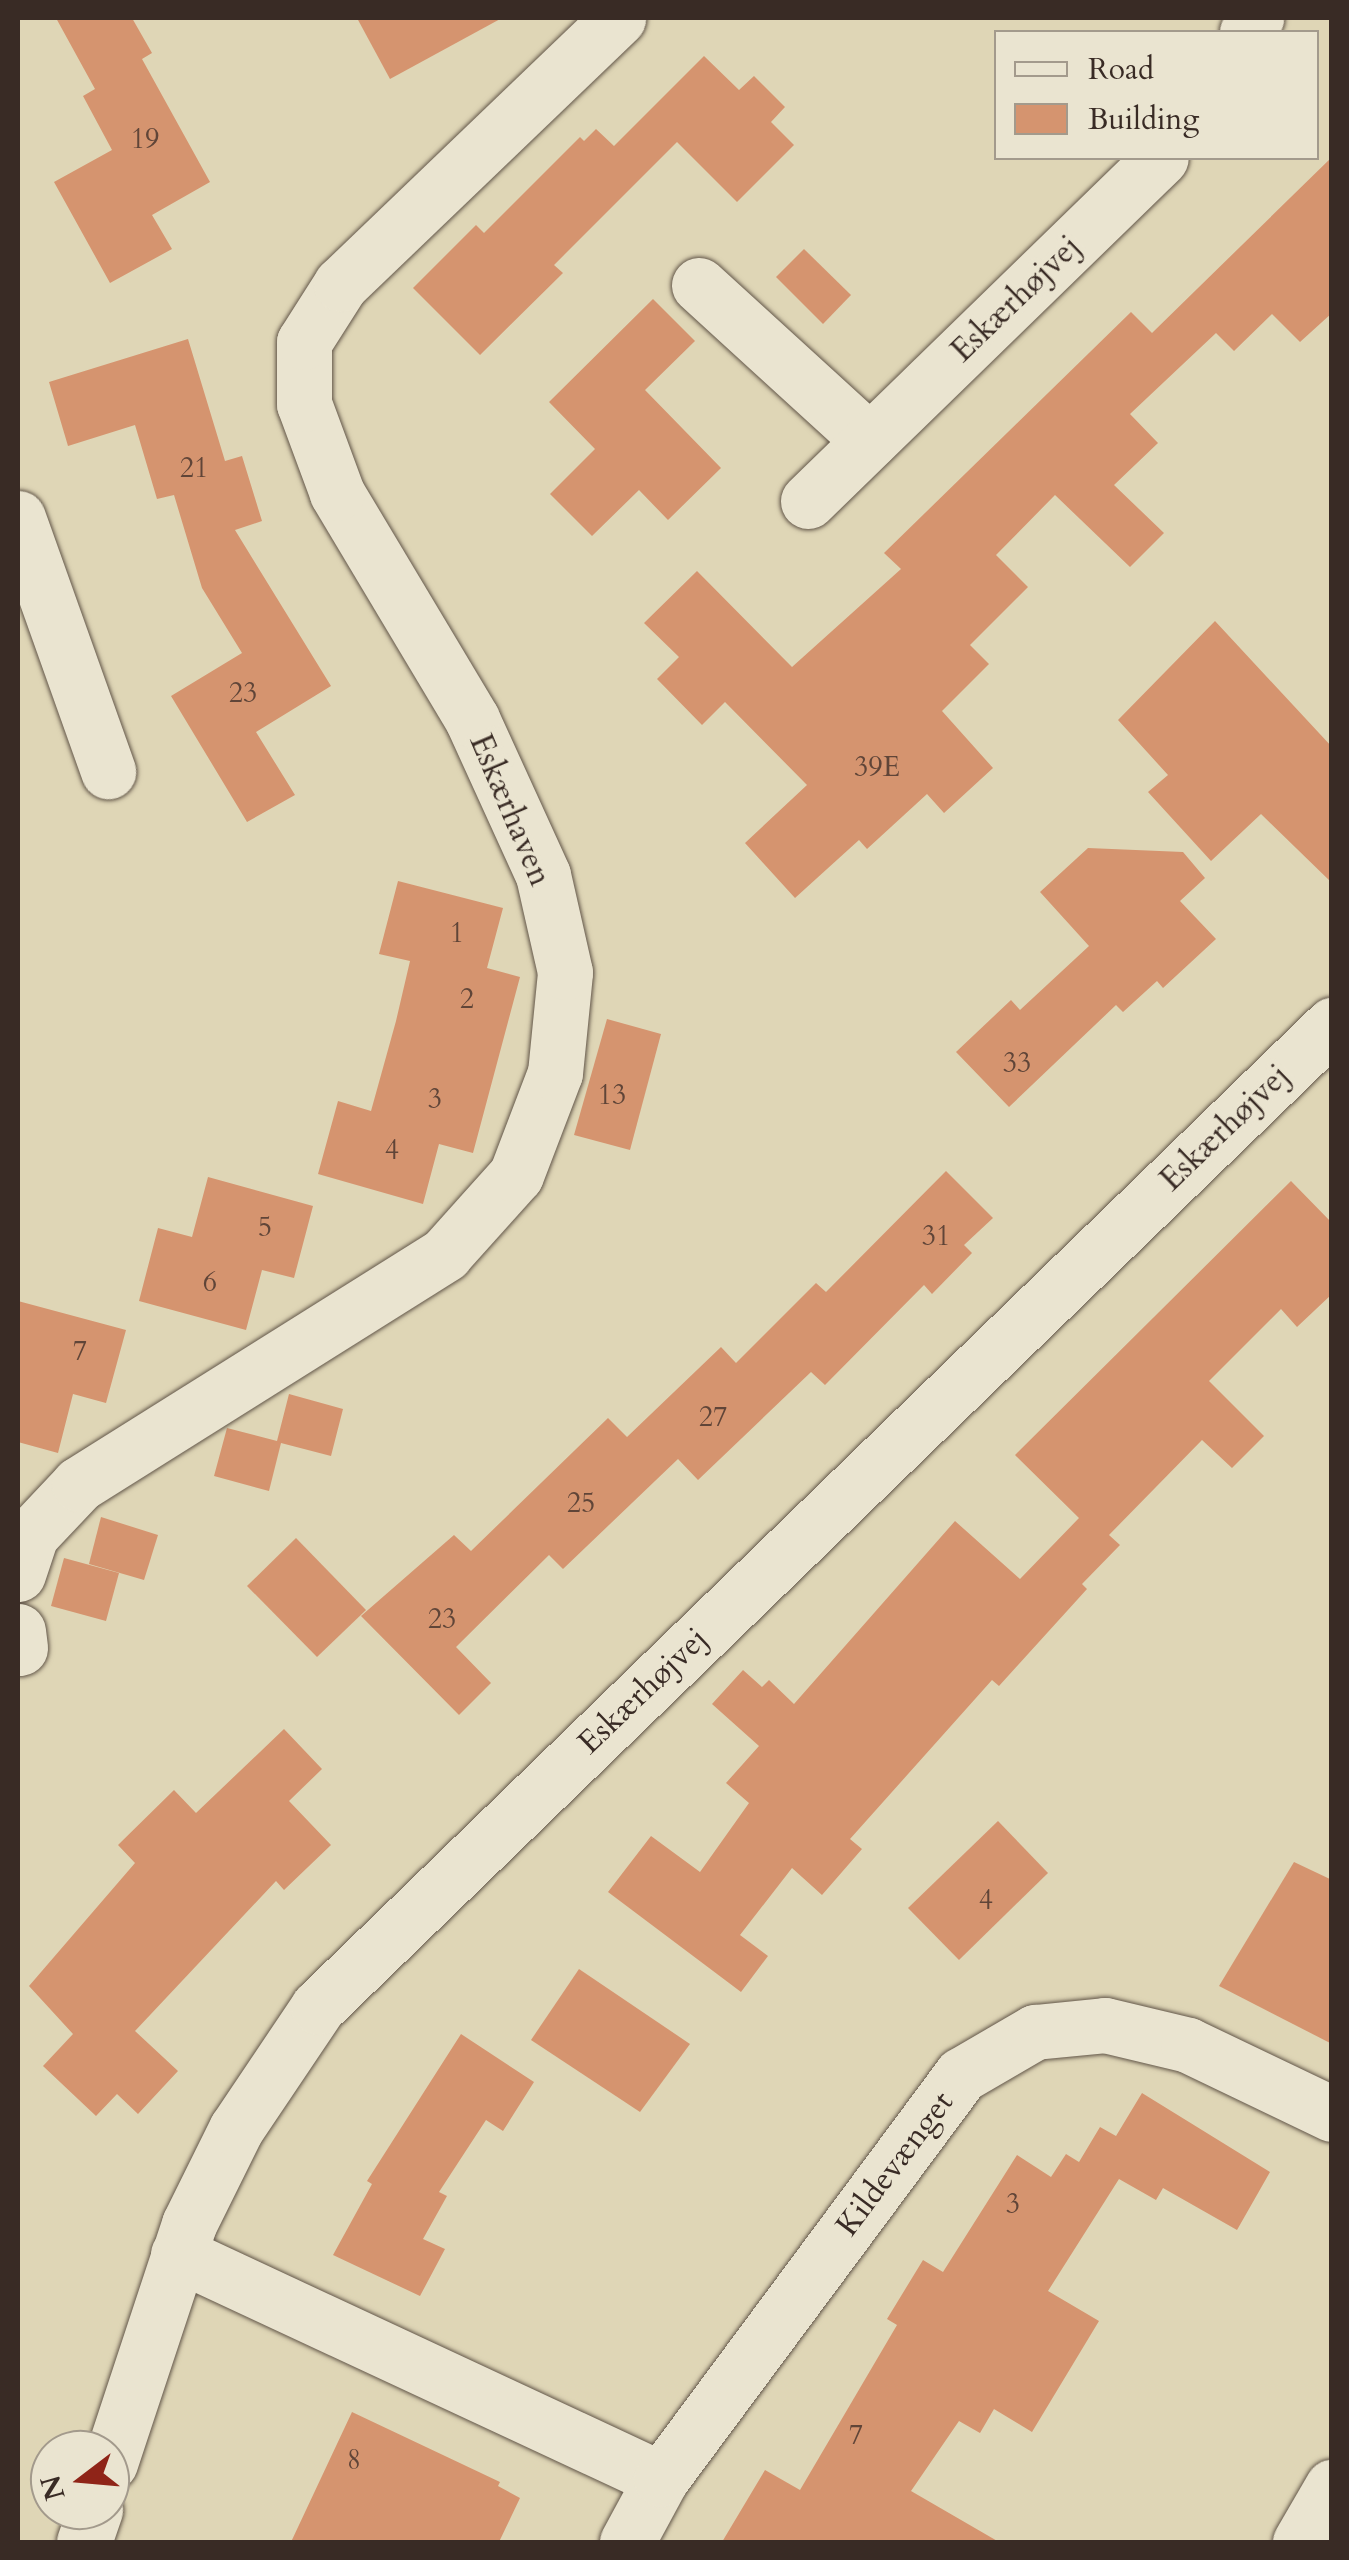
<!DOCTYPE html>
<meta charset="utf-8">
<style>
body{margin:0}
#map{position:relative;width:1349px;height:2560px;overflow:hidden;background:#dfd6b6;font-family:Cardo,serif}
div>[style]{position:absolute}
.building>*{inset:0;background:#d5946f}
.roads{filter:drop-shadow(0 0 2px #625649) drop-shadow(0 0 2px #625649)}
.street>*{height:55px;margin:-27.5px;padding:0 27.5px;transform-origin:27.5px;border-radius:27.5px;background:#eae4d0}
.secondary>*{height:55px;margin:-27.5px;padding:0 27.5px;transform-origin:27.5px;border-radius:27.5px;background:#eae4d0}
span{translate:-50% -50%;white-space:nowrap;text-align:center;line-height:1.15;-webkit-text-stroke:10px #eae4d0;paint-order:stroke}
.number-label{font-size:28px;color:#604538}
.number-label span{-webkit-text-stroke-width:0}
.street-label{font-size:32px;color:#392b25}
.frame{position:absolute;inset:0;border:20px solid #392b25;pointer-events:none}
.legend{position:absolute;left:994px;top:30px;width:325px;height:130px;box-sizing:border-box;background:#eae4d0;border:2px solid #a39a8c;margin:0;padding:12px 18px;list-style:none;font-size:30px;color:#392b25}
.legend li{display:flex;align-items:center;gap:20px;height:50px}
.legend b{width:50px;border:2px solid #a39a8c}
.north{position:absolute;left:30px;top:2430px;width:100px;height:100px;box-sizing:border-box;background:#eae4d0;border:2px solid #a39a8c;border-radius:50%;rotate:254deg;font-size:28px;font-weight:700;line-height:40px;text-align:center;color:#392b25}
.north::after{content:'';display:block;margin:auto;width:35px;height:45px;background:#8f2418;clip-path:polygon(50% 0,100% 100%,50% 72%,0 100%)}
</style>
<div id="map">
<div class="building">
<i style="clip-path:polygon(56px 18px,132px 18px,152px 53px,142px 59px,210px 182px,152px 215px,172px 249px,110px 283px,54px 182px,112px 150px,83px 96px,95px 89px)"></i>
<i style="clip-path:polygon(357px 18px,502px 18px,390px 79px)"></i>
<i style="clip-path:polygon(704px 56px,739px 90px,754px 76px,785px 107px,771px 122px,794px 145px,737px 202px,677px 142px,554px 265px,563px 273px,480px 355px,413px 288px,476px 225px,484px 233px,580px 137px,584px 141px,596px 129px,614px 146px)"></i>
<i style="clip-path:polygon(1332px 157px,1332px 313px,1300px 342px,1272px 314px,1234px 351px,1216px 333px,1130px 414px,1158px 443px,1114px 485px,1164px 533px,1130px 567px,1055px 495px,996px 555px,1028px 587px,970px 645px,989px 664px,942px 711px,993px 768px,944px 813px,927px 794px,867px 849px,859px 840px,795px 898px,745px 843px,807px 785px,725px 702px,702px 725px,657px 679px,679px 657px,644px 623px,697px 571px,792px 667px,901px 569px,884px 553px,1131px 312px,1152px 333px)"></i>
<i style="clip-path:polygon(804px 249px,851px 295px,823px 324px,776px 277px)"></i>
<i style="clip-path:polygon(653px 299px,695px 341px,645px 390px,721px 468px,668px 520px,639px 490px,592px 536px,550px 494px,595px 449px,549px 402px)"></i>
<i style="clip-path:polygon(188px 339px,225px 461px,242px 456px,262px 521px,235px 530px,331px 686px,256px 732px,295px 795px,247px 822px,171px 696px,242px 653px,202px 588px,174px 495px,157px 499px,135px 425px,68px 446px,49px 382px)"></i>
<i style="clip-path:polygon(1215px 621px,1332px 747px,1332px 883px,1261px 814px,1211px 861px,1148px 792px,1168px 775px,1118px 720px)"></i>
<i style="clip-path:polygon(1088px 848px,1183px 852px,1205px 878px,1180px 901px,1216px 939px,1163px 988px,1157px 981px,1123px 1012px,1116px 1005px,1009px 1107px,956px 1052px,1011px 1000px,1020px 1010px,1089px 946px,1040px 892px)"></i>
<i style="clip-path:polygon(398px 881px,503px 908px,487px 968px,520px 977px,473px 1153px,439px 1144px,423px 1204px,318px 1174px,338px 1101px,371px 1111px,396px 1021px,410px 961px,379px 954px)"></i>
<i style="clip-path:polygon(607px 1019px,661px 1034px,630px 1150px,574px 1135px)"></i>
<i style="clip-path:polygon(946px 1171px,993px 1218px,964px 1245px,972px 1253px,932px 1294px,924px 1285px,825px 1385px,811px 1372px,698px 1480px,678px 1459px,563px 1569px,549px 1555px,456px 1647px,491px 1683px,459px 1715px,361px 1616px,454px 1535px,471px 1551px,608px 1418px,627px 1437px,721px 1347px,736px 1363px,816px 1283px,826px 1292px)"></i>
<i style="clip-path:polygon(208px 1177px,313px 1206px,294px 1278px,262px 1270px,246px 1330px,139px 1301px,158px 1228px,192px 1237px)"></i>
<i style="clip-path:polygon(1291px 1181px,1332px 1223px,1332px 1294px,1297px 1327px,1281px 1309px,1209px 1381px,1264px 1436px,1232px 1468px,1202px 1440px,1109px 1535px,1120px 1545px,1082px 1584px,1087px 1589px,999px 1686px,992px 1680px,850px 1839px,862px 1849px,822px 1895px,792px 1868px,740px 1935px,768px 1956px,741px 1992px,608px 1892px,651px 1836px,700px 1872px,749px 1803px,726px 1783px,759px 1746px,712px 1704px,743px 1670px,762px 1687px,769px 1680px,794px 1704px,955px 1521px,1020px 1579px,1079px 1518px,1015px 1455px)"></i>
<i style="clip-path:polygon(18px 1301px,126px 1330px,106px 1403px,73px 1394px,58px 1453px,18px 1442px)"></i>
<i style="clip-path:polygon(289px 1394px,343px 1409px,331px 1456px,281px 1443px,269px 1491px,214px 1476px,227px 1428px,277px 1441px)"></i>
<i style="clip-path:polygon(101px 1517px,158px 1535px,144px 1580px,89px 1564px)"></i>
<i style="clip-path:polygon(296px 1538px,366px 1610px,317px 1657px,247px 1586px)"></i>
<i style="clip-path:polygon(64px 1558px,119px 1573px,106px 1621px,51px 1606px)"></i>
<i style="clip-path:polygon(284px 1729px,322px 1769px,289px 1801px,331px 1845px,284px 1890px,276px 1881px,135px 2031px,178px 2071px,138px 2114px,117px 2094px,96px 2116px,43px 2066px,73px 2034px,29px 1986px,135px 1863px,118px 1845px,174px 1790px,196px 1813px)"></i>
<i style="clip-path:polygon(998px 1821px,1048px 1873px,959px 1960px,908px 1908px)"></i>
<i style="clip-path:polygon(1294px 1862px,1332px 1880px,1332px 2044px,1219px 1986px)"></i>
<i style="clip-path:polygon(579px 1969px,690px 2044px,640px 2112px,531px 2040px)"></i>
<i style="clip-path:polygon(461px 2034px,534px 2082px,503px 2131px,486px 2120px,439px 2192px,447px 2196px,423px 2239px,445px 2249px,420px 2296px,333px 2255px,372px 2184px,367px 2181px)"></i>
<i style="clip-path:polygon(1142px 2093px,1270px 2172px,1237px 2230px,1163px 2188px,1156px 2200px,1119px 2179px,1048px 2291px,1099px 2321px,1032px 2432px,994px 2409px,980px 2433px,959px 2421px,911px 2491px,999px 2542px,722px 2542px,765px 2470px,800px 2490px,897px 2325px,887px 2319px,923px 2260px,943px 2272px,1017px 2155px,1051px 2177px,1066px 2154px,1079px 2162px,1100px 2127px,1116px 2136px)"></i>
<i style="clip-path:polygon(352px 2412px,500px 2482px,498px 2486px,520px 2498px,499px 2542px,291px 2542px)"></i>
</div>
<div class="roads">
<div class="street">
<i style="left:1247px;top:32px;width:17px;rotate:-57deg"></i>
<i style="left:699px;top:285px;width:231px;rotate:42.4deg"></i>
<i style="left:808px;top:501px;width:492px;rotate:-44.2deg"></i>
<i style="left:18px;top:518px;width:269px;rotate:70.4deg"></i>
<i style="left:18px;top:1574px;width:41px;rotate:-71.6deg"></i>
<i style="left:31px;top:1535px;width:70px;rotate:-46.7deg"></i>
<i style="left:79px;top:1484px;width:432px;rotate:-32.1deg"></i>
<i style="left:445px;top:1254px;width:106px;rotate:-48.1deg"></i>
<i style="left:516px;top:1175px;width:109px;rotate:-69.1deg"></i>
<i style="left:555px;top:1073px;width:101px;rotate:-84.3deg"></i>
<i style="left:565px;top:972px;width:99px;rotate:-102.8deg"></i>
<i style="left:543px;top:875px;width:171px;rotate:-114.5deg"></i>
<i style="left:472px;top:719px;width:263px;rotate:-120.9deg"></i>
<i style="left:337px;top:493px;width:95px;rotate:-110.3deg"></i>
<i style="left:304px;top:404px;width:62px;rotate:-90deg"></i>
<i style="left:304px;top:342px;width:69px;rotate:-57.5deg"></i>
<i style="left:341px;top:284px;width:384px;rotate:-43.8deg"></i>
<i style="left:18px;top:1631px;width:17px;rotate:83deg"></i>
<i style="left:178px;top:2254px;width:533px;rotate:24.98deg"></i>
<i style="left:110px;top:2463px;width:252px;rotate:-71.7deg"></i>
<i style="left:189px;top:2224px;width:106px;rotate:-63.7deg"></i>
<i style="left:236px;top:2129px;width:147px;rotate:-56.1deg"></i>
<i style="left:318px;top:2007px;width:1412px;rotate:-44.08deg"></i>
<i style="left:84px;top:2542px;width:34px;rotate:-71deg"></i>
<i style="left:627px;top:2542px;width:72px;rotate:-61.6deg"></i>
<i style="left:661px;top:2479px;width:503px;rotate:-53.4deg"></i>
<i style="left:961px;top:2075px;width:86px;rotate:-30.2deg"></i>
<i style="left:1035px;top:2032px;width:70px;rotate:-5.7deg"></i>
<i style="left:1105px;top:2025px;width:85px;rotate:13.5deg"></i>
<i style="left:1188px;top:2045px;width:160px;rotate:25.6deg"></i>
</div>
<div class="secondary">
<i style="left:1300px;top:2542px;width:64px;rotate:-59.8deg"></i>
</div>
</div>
<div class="number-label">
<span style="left:145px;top:139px">19</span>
<span style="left:194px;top:468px">21</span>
<span style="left:243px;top:693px">23</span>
<span style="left:877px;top:767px">39E</span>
<span style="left:457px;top:933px">1</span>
<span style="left:467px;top:999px">2</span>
<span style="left:1017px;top:1063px">33</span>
<span style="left:612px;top:1095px">13</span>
<span style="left:435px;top:1099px">3</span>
<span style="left:392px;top:1150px">4</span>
<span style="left:265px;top:1227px">5</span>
<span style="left:936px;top:1236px">31</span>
<span style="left:210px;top:1282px">6</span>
<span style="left:80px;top:1351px">7</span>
<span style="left:713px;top:1417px">27</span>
<span style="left:581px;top:1503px">25</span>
<span style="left:442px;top:1619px">23</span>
<span style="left:986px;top:1900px">4</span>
<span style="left:1013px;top:2204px">3</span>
<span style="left:856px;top:2435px">7</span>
<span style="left:354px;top:2460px">8</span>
</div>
<div class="street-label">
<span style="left:1016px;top:299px;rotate:-44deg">Eskærhøjvej</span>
<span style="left:510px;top:810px;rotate:67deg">Eskærhaven</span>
<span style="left:1225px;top:1128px;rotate:-44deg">Eskærhøjvej</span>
<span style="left:643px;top:1691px;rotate:-44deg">Eskærhøjvej</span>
<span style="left:895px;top:2164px;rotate:-53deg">Kildevænget</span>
</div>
<div class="frame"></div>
<ul class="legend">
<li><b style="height:12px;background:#eae4d0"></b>Road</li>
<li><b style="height:28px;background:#d5946f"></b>Building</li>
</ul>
<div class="north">N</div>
</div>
